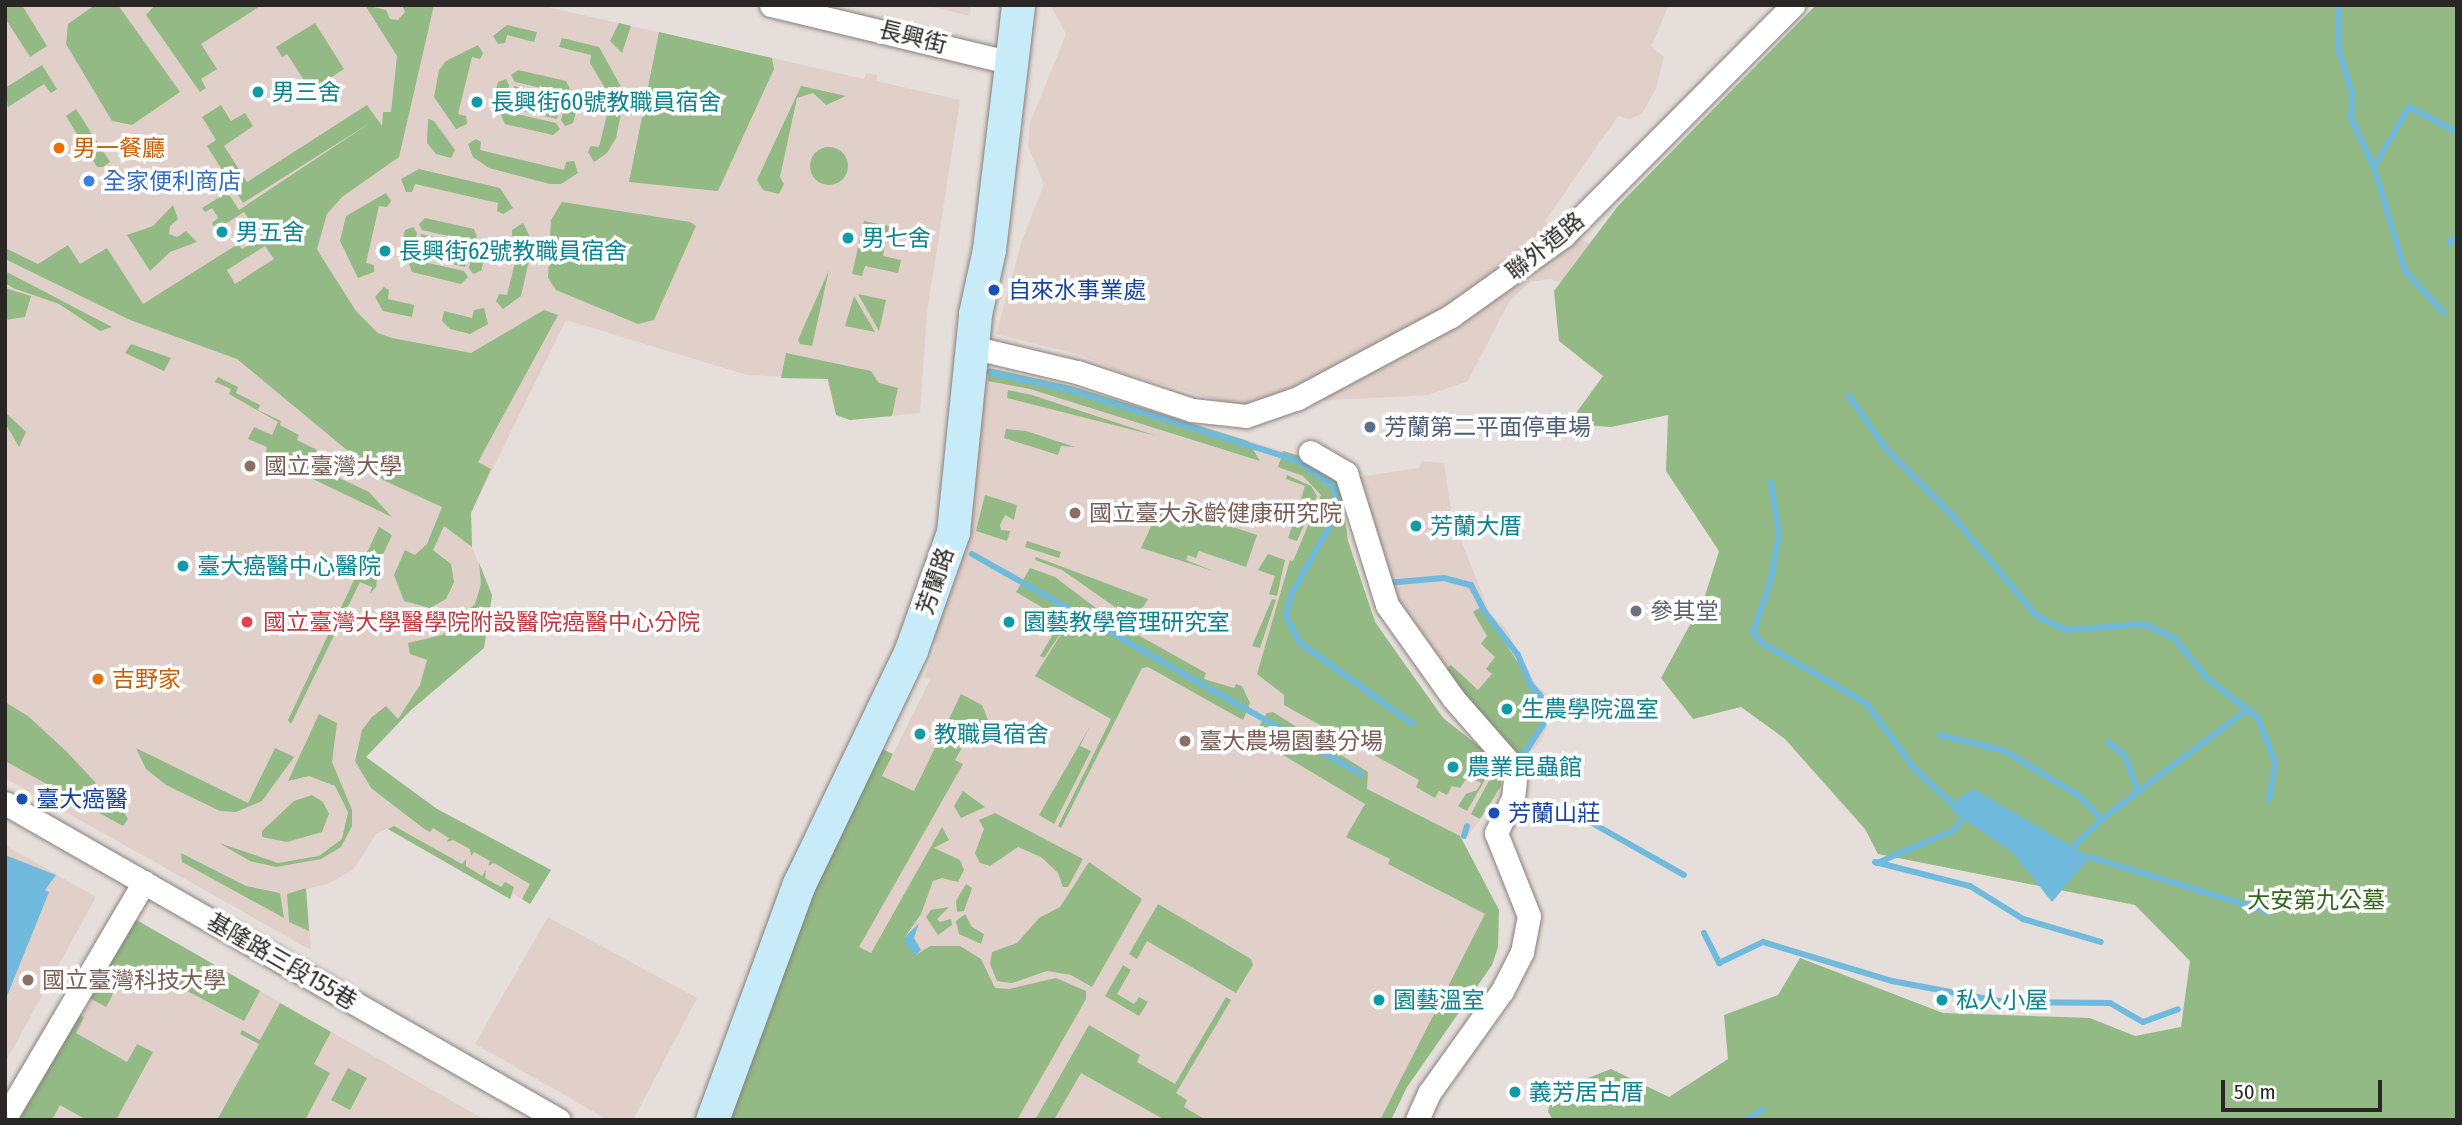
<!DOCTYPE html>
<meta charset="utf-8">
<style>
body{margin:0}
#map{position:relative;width:2462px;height:1125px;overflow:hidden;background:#e6deda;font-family:"Fira Sans Condensed","Noto Sans TC",sans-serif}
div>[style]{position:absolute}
.built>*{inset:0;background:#e0d0c9}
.green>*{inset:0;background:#93b985}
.round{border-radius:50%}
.water>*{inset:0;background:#6fbadd}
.stream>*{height:6px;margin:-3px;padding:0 3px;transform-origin:3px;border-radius:3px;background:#6fbadd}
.roads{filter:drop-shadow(0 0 2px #88807e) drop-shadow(0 0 2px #88807e)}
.street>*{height:23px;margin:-11.5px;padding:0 11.5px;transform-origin:11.5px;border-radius:11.5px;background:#fff}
.secondary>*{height:33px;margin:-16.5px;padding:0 16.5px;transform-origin:16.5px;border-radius:16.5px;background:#c8ebfa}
.dots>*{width:19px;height:19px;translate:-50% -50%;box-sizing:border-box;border:4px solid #fff;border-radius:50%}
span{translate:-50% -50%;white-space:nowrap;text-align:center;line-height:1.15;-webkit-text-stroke:7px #fff;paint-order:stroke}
.street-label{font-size:23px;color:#292625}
.culture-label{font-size:23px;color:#0d838f}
.left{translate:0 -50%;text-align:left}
.food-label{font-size:23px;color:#c56008}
.shop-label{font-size:23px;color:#366cbe}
.transit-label{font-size:23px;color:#164399}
.service-label{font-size:23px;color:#4e5e75}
.education-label{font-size:23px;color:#785e54}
.worship-label{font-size:23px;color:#5b616d}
.health-label{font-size:23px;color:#be3a42}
.park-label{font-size:23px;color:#326519}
.frame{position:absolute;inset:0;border:7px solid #292625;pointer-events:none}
.scale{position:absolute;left:2221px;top:1080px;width:161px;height:32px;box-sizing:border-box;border:4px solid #292625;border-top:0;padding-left:9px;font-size:21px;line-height:24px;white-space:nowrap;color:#292625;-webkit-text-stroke:5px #fff;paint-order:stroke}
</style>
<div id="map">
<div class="built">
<i style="clip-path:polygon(5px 5px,539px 5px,864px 79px,866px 73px,877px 75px,876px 81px,960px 100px,927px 313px,920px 413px,850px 420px,836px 415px,827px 379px,747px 375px,566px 320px,471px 513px,472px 547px,492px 595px,484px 648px,411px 710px,366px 757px,437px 809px,551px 870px,530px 904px,513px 894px,510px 899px,387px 829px,376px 834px,353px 870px,327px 884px,306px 889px,311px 950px,5px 778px)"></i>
<i style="clip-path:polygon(925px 5px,971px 5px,970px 16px)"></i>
<i style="clip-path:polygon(1050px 5px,1669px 5px,1651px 46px,1664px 57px,1656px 88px,1642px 114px,1629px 119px,1618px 116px,1545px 221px,1592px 245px,1565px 284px,1550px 279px,1530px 282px,1509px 302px,1468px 381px,1428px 395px,1235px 405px,1124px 373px,1080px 355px,996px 334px,1022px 240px,1044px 184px,1028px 146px,1030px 123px,1066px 34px)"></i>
<i style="clip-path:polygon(989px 368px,1071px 386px,1303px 457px,1321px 469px,1341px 486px,1341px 512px,1364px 596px,1387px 642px,1452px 728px,1502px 764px,1497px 796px,1468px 836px,1460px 836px,1499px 910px,1498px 947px,1492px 965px,1407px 1087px,1391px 1120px,737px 1120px,882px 776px,930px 680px,924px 677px,937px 645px,932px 642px,965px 540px,984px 372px)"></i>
<i style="clip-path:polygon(1422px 461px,1444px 463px,1452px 517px,1490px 614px,1505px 627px,1536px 685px,1557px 703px,1541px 741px,1521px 761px,1404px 622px,1357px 477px,1419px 468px)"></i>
<i style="clip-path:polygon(5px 845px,96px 897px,5px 1063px)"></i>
<i style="clip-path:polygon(548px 917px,697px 998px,633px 1120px,608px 1120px,475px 1044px)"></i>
<i style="clip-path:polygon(133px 918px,485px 1120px,17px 1120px)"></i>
</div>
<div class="green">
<i style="clip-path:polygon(5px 5px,22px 5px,47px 46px,30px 57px,5px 18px)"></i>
<i style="clip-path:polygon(95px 5px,118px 5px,180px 92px,132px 125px,112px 121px,66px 44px,68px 24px)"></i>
<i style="clip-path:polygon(155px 5px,262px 5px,201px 44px,217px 69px,201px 79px,206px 88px,200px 92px,146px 15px)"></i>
<i style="clip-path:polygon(evenodd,365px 5px,386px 10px,390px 19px,398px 20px,405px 12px,402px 5px,434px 5px,399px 157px,342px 197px,327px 214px,317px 249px,321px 256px,356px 311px,378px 333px,392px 338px,471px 353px,544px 310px,558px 315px,478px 462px,491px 469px,471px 513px,472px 547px,444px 526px,433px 550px,451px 564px,454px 582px,446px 599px,430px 608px,404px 601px,394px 575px,405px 550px,415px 555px,427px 544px,442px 507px,383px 480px,237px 359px,130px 320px,5px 259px,5px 248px,38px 264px,68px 245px,80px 264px,107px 248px,143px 304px,238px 244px,242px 249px,261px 238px,244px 212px,216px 230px,212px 223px,218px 218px,212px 208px,205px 212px,202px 208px,223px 195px,230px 196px,239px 210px,373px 121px,243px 203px,207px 146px,216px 140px,202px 117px,221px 105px,231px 121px,245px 113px,253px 126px,224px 146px,247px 182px,367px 105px,382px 126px,383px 112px,391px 112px,397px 56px,365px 5px,265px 246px,274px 259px,235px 284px,227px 270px,265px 246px)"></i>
<i style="clip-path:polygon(1816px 5px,2457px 5px,2457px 1120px,1553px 1120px,1548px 1112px,1553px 1085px,1570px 1085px,1611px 1069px,1669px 1097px,1728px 1059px,1724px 1015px,1778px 995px,1800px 958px,1943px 1013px,2090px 1018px,2135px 1036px,2181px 1027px,2190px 961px,2135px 905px,1878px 854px,1865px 829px,1785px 739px,1741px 707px,1693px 719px,1661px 678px,1704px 599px,1719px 551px,1666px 471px,1668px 415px,1611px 427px,1568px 424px,1603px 376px,1559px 341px,1554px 291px,1618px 206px)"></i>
<i style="clip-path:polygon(315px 23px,344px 69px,305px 94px,299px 84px,304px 80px,287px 54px,282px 57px,276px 47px)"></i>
<i style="clip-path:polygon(619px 23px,631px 26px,622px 53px,610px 41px)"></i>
<i style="clip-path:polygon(507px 25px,537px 32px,534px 42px,507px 35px,505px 43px,498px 44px,493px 36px)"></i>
<i style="clip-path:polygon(659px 32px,772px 58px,774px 69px,718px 191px,629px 182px)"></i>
<i style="clip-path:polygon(562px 38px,599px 47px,625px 94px,616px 138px,607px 153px,594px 162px,588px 152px,591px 146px,599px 147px,613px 90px,605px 88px,590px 63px,591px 55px,559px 47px)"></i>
<i style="clip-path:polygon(478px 45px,483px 53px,480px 59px,472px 57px,458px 114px,466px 116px,467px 124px,456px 129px,434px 97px,439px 70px,446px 61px)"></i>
<i style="clip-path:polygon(42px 65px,57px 89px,51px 93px,44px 84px,8px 107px,5px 88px)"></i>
<i style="clip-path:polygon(518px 70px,566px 81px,570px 89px,564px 93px,515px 82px,511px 75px)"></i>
<i style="clip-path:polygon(506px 79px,509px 85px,504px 107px,498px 110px,492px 104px,498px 82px)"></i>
<i style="clip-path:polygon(514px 86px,562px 97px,557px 119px,509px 108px)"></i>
<i style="clip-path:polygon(801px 86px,846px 96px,826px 105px,813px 93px,797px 98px,780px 177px,784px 184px,779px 194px,763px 190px,757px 180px)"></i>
<i style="clip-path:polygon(573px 94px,579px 101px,573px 123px,565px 126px,561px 120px,567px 98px)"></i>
<i style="clip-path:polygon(76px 109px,110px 162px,103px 167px,97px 167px,66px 116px)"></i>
<i style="clip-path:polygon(508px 112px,556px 123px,560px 129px,553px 135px,505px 124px,501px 115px)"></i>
<i style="clip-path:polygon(428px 119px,434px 121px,455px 150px,451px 158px,436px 154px,427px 143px)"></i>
<i style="clip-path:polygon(476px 139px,481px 142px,480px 150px,564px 170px,566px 162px,574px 161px,578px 173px,561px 184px,550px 184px,489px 168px,473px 157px,468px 144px)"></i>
<i class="round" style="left:810px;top:147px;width:38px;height:38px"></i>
<i style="clip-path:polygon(419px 169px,500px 188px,513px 208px,503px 214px,497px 211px,498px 203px,415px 184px,412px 192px,406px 192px,401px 179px)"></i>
<i style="clip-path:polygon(386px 193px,391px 201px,387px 207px,379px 206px,366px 263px,374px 265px,374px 272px,358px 278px,340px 241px,346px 216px)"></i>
<i style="clip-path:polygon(562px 202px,690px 222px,696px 226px,654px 320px,638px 324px,556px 290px,548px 278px,551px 220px)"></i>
<i style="clip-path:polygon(173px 205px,178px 219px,170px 226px,169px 234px,177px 237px,186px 231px,197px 242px,170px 252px,150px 271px,127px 235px,153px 226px)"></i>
<i style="clip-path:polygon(425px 218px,474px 229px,477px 237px,471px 241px,422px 230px,419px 224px)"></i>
<i style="clip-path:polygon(864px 221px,889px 226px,883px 256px,901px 260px,898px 273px,865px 266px,862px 276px,852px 274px)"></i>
<i style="clip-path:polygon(523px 223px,533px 243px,521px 296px,503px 309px,496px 301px,499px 294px,507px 295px,521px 238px,512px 236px,512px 230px)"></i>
<i style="clip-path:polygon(413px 227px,417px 233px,412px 255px,406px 259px,400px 252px,405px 230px)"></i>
<i style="clip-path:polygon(421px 234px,470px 245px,465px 267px,416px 256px)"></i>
<i style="clip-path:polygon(480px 242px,487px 249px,481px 271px,473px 274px,469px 268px,474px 246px)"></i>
<i style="clip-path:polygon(415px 260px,464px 271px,468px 277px,461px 284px,412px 272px,409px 264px)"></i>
<i style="clip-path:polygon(829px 270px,812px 346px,800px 344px,798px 340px)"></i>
<i style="clip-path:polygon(5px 271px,112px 327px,100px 331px,59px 304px,13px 288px,5px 283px)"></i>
<i style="clip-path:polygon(384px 287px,389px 290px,388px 299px,414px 305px,412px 317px,383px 311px,375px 297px)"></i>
<i style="clip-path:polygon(5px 288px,31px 296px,25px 317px,5px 320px)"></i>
<i style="clip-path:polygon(858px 294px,886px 300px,879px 331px)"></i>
<i style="clip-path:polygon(854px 296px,875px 332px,845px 326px)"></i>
<i style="clip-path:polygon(484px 308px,488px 324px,470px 334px,450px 329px,442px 321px,444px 311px,472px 318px,474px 310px)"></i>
<i style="clip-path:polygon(131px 344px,171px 358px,164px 371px,125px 353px)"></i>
<i style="clip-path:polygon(786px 353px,871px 371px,879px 383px,898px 388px,892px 416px,850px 420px,836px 415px,828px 379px,781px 378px)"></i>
<i style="clip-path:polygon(989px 368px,1071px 386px,1248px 441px,1260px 461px,1030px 389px,988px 381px)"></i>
<i style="clip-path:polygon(218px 377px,238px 387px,236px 393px,260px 405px,258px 410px,281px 421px,280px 425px,299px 435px,297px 440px,317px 450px,314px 457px,339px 469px,335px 476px,369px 492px,392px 517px,265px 456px,267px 447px,248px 439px,254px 427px,272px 435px,278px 422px,229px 394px,231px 389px,215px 382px)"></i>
<i style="clip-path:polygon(1008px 390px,1032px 395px,1157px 436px,1007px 398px)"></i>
<i style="clip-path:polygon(5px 412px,26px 432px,19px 447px,5px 423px)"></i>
<i style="clip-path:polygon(1006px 429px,1026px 431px,1075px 447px,1061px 446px,1058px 455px,1004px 438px)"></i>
<i style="clip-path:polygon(1283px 451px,1303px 457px,1341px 486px,1348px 541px,1375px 622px,1443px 718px,1502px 764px,1501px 786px,1480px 819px,1471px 814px,1497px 766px,1494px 764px,1467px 811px,1458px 806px,1466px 794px,1477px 790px,1481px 783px,1468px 776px,1460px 788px,1452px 786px,1447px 795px,1439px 791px,1435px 798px,1416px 787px,1419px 780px,1284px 705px,1284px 695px,1257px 674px,1290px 560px,1293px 561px,1321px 495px,1303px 476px,1278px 467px)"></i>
<i style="clip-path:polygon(1287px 475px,1311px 486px,1317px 496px,1297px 541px,1288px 538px,1293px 524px,1300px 526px,1298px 509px,1305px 486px,1286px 479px)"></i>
<i style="clip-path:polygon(985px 495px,1017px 505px,1014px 520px,1005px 515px,1000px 525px,1001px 530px,1010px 531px,1007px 541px,976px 531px)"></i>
<i style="clip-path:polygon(1158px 511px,1195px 523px,1197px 515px,1257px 535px,1246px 567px,1199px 551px,1196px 558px,1188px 555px,1186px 560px,1213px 571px,1141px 548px)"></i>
<i style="clip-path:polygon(379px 527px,392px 535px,379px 563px,376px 587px,370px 594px,372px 587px,360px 582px,291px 724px,288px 720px)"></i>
<i style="clip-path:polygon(1027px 541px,1061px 552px,1059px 558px,1025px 547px)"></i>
<i style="clip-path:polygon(1268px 554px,1285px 560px,1277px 596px,1269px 594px,1275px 576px,1258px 570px)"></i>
<i style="clip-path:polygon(1036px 557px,1148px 599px,1144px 606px,1133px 614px,1115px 607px,1062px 570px,1035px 560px)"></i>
<i style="clip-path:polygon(479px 563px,492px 595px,484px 648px,411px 710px,366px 757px,437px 809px,551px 870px,530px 904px,522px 899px,530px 884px,494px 863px,488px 866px,490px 861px,474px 852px,471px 856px,470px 849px,453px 840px,447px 842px,449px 838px,433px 828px,430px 832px,423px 828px,371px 788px,355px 761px,362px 730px,372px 717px,386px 706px,398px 719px,420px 685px,427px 660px,410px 654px,408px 643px,442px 635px,475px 604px,481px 584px)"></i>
<i style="clip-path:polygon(1030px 568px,1055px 577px,1113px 621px,1206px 673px,1204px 679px,1234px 688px,1236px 684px,1242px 686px,1250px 703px,1243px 720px,1148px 667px,1142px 668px,1061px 828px,1058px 826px,1111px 719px,1035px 676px,1073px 615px,1044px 658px,1040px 656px,1062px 619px,1016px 592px)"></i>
<i style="clip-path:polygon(1272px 599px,1276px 600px,1260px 648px,1252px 646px)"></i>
<i style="clip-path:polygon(1481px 607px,1547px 706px,1548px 714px,1519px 759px,1441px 673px,1451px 665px,1478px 690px,1492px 674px,1486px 669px,1495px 657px,1481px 644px,1487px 636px,1473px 612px)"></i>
<i style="clip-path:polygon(961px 694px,982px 705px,988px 720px,985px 725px,977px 721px,955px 760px,963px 764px,859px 947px,871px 953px,942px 827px,949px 840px,934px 848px,960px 860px,964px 870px,958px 882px,942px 878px,933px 881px,921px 914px,905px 937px,916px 955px,930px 946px,960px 946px,981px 959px,995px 988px,1009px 989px,1056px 978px,1086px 991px,1086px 999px,1017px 1120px,729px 1120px,809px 901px,882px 749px,893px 754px,882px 776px,914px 791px)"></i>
<i style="clip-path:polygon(5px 702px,28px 716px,66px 751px,125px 814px,128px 819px,123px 826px,5px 761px)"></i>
<i style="clip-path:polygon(1273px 712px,1368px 772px,1367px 789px,1460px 836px,1499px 910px,1498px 947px,1492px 965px,1407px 1087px,1391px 1120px,1380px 1120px,1485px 914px,1388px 864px,1390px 859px,1346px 837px,1365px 804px,1253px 737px,1267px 713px)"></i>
<i style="clip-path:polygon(319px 714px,337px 723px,332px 762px,352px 810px,352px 826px,341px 847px,321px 859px,276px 867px,250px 861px,219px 843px,278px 863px,319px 856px,342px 839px,348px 812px,335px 786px,309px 776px,288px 781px)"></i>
<i style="clip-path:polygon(1090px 726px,1080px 746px,1091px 751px,1054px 824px,1039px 815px)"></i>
<i style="clip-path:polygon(136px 748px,248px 803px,275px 748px,294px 757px,262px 801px,236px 812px,220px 811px,166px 785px,146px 769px)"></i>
<i style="clip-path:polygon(963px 791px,985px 807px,961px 818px,954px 806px)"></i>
<i style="clip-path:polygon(312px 795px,323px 802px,329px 814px,322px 832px,287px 842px,262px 837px,262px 831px,294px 801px)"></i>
<i style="clip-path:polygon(995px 813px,1083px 859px,1068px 887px,1063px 887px,1058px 873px,1041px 857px,1018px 847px,990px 866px,980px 863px,975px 853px,984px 829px,979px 820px)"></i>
<i style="clip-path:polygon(394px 826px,462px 864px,466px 859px,466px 866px,482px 876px,486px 870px,485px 878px,501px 887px,505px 882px,514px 887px,510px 899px,388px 829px)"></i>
<i style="clip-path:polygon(181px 853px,246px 886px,280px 893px,284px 918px,182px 862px)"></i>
<i style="clip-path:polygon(1089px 862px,1142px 899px,1092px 987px,1071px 975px,1047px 971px,1012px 983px,997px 981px,990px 964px,992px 952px,1017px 943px,1039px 918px,1060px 907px)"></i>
<i style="clip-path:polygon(966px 884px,972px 888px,964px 911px,957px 912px,956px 901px)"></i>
<i style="clip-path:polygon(306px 888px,309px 931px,289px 922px,287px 894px)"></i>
<i style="clip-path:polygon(1158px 904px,1251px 959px,1253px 965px,1236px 993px,1147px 941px,1137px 959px,1129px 954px)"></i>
<i style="clip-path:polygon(949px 907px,937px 919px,940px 922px,951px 919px,952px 925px,938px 935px,926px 917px,931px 910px)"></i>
<i style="clip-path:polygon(965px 914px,972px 927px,984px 934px,981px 944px,959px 934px,956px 921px)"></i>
<i style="clip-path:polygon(133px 918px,260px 991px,244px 1021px,138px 965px,134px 972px,127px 968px,106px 1007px,84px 995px)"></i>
<i style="clip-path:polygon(1123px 965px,1131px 970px,1117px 994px,1134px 1004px,1139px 997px,1148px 1002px,1139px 1016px,1105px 996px)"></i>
<i style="clip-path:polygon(1226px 997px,1231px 1000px,1176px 1093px,1187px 1100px,1184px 1107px,1206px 1120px,1165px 1120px,1081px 1073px,1054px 1120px,1035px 1120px,1089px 1025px,1140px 1055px,1137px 1062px,1175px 1084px)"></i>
<i style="clip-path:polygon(280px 1003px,331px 1032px,314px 1064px,330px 1073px,305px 1120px,217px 1120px,259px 1044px,240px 1034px,242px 1030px,260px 1040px)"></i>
<i style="clip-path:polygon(75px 1012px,84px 1017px,76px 1033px,127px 1062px,137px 1044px,153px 1052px,116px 1120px,87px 1120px,60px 1105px,52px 1120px,17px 1120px)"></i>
<i style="clip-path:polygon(348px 1068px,367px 1078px,350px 1110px,331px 1100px)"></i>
</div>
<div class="water">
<i style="clip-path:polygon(1974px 789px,2090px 857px,2052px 902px,2012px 852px,1951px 810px,1960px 797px)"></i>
<i style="clip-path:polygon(5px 855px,56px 875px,45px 890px,49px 892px,5px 1001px)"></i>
<i style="clip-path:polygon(919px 923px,914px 938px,921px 950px,916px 955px,905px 944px,905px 937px)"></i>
</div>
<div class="stream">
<i style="left:2338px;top:5px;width:46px;rotate:88.8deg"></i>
<i style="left:2339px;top:51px;width:43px;rotate:72.4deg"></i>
<i style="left:2352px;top:92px;width:26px;rotate:92deg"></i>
<i style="left:2351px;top:118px;width:54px;rotate:64.9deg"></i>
<i style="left:2374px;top:167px;width:69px;rotate:-59.7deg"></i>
<i style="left:2409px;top:107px;width:54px;rotate:27.5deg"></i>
<i style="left:2374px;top:167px;width:109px;rotate:73.4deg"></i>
<i style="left:2405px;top:271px;width:57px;rotate:47.1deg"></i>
<i style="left:2449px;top:243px;width:10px;rotate:-37deg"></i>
<i style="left:989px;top:372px;width:80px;rotate:12.3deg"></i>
<i style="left:1067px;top:389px;width:241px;rotate:17.2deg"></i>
<i style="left:1297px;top:460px;width:46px;rotate:36.1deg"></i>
<i style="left:1334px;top:487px;width:20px;rotate:81deg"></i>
<i style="left:1337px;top:507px;width:14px;rotate:107deg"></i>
<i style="left:1333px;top:520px;width:86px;rotate:119.2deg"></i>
<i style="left:1291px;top:595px;width:22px;rotate:103deg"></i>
<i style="left:1286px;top:616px;width:29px;rotate:63deg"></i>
<i style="left:1299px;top:642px;width:140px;rotate:35.7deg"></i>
<i style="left:1849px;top:396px;width:65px;rotate:55.1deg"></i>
<i style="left:1886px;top:449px;width:92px;rotate:45deg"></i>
<i style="left:1951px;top:514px;width:133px;rotate:49.9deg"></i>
<i style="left:2037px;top:616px;width:32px;rotate:26deg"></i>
<i style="left:2066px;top:630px;width:78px;rotate:-4.4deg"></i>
<i style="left:2144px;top:624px;width:33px;rotate:25deg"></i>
<i style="left:2174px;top:638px;width:52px;rotate:50.5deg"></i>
<i style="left:2207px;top:678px;width:65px;rotate:38.1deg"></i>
<i style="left:2258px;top:718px;width:47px;rotate:68.9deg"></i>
<i style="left:2275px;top:762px;width:38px;rotate:99deg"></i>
<i style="left:1771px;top:482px;width:53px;rotate:81.3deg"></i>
<i style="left:1779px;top:534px;width:47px;rotate:99.9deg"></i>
<i style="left:1771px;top:580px;width:55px;rotate:109.1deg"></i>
<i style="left:1753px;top:632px;width:14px;rotate:51deg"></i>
<i style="left:1762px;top:643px;width:120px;rotate:30deg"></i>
<i style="left:1866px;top:703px;width:81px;rotate:53.6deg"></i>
<i style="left:1914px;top:768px;width:54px;rotate:42.8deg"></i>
<i style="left:972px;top:554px;width:447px;rotate:29.5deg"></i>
<i style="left:1386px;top:583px;width:58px;rotate:-4.9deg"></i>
<i style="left:1444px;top:578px;width:28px;rotate:15deg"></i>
<i style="left:1471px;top:585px;width:30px;rotate:63deg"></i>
<i style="left:1485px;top:612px;width:54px;rotate:52.5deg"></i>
<i style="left:1518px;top:655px;width:33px;rotate:67deg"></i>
<i style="left:1531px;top:685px;width:28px;rotate:49deg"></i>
<i style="left:1549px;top:706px;width:8px;rotate:83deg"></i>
<i style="left:1550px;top:714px;width:55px;rotate:123.1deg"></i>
<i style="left:1940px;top:735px;width:67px;rotate:13.8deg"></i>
<i style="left:2005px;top:751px;width:85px;rotate:31.1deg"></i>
<i style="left:2078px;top:795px;width:34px;rotate:45deg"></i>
<i style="left:2108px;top:742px;width:22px;rotate:39deg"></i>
<i style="left:2125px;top:756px;width:37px;rotate:70deg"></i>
<i style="left:1562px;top:806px;width:140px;rotate:29.5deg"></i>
<i style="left:1464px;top:836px;width:10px;rotate:-73deg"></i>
<i style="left:2073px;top:847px;width:40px;rotate:-44deg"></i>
<i style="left:2102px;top:819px;width:183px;rotate:-37deg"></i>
<i style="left:2090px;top:857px;width:187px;rotate:17.1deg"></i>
<i style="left:1875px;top:862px;width:98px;rotate:14.2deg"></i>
<i style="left:1970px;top:886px;width:62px;rotate:31.9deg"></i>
<i style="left:2023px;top:919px;width:81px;rotate:16.4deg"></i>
<i style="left:1877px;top:863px;width:84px;rotate:-23.2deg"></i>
<i style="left:1954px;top:830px;width:15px;rotate:-53deg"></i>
<i style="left:1704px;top:933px;width:34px;rotate:63deg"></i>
<i style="left:1719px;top:963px;width:49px;rotate:-25.5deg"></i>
<i style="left:1763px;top:942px;width:135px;rotate:16.8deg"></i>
<i style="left:1892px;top:981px;width:114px;rotate:10.6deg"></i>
<i style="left:2004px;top:1002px;width:106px;rotate:0.5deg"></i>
<i style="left:2110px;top:1003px;width:38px;rotate:30deg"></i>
<i style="left:2143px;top:1022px;width:37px;rotate:-20deg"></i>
<i style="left:1746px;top:1120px;width:20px;rotate:-33deg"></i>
</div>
<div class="roads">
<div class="street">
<i style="left:771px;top:5px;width:249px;rotate:13.5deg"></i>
<i style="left:971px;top:347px;width:109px;rotate:13.3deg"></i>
<i style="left:1077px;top:372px;width:121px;rotate:18.3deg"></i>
<i style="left:1192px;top:410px;width:54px;rotate:6.3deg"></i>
<i style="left:1246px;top:416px;width:55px;rotate:-19.1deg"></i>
<i style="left:1298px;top:398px;width:174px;rotate:-28.2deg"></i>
<i style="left:1451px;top:316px;width:138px;rotate:-35.5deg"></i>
<i style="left:1563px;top:236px;width:326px;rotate:-45.1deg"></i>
<i style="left:1310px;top:452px;width:42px;rotate:30.3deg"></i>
<i style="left:1346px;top:473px;width:138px;rotate:72.7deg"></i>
<i style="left:1387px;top:605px;width:114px;rotate:54.6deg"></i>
<i style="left:1453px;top:698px;width:96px;rotate:48.8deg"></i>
<i style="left:1516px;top:770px;width:28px;rotate:96deg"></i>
<i style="left:1513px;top:798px;width:39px;rotate:116deg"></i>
<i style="left:1496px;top:833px;width:89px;rotate:68.3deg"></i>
<i style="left:1529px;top:916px;width:37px;rotate:101deg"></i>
<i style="left:1522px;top:952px;width:44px;rotate:117.1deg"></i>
<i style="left:1502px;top:991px;width:125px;rotate:125.6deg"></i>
<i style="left:1429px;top:1093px;width:30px;rotate:114deg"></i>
<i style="left:5px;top:803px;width:638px;rotate:29.78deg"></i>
<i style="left:5px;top:1118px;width:274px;rotate:-59.5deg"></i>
</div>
<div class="secondary">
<i style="left:712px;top:1120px;width:252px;rotate:-69.8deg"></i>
<i style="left:799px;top:884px;width:259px;rotate:-64.4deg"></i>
<i style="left:911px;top:650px;width:125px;rotate:-70.4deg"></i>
<i style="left:953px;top:532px;width:219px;rotate:-84.2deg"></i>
<i style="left:975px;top:314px;width:66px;rotate:-77.8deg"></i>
<i style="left:989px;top:249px;width:246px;rotate:-83.2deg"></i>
</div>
</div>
<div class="dots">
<i style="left:258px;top:92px;background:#0f9aa8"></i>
<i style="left:477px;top:102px;background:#0f9aa8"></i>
<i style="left:59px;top:148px;background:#e8710a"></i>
<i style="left:89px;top:181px;background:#3f7fe0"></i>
<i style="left:222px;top:232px;background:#0f9aa8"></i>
<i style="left:848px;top:238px;background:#0f9aa8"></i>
<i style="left:385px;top:251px;background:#0f9aa8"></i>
<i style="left:994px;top:290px;background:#1a4fb4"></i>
<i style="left:1370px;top:427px;background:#5c6f8a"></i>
<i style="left:250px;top:466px;background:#8d6e63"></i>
<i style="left:1075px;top:513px;background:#8d6e63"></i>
<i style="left:1416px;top:526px;background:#0f9aa8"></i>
<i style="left:183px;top:566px;background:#0f9aa8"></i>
<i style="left:1636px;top:611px;background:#6b7280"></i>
<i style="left:247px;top:622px;background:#e0444e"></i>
<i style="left:1009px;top:622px;background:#0f9aa8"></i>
<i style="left:98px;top:679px;background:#e8710a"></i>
<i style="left:1507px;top:709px;background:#0f9aa8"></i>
<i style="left:920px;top:734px;background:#0f9aa8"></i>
<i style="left:1185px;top:741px;background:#8d6e63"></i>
<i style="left:1453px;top:767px;background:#0f9aa8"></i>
<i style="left:22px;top:799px;background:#1a4fb4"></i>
<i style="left:1494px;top:813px;background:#1a4fb4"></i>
<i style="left:28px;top:980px;background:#8d6e63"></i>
<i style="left:1379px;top:1000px;background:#0f9aa8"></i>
<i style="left:1942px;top:1000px;background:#0f9aa8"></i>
<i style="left:1515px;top:1092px;background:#0f9aa8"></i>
</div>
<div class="street-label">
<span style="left:913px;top:37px;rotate:14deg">長興街</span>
<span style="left:1545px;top:246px;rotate:-39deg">聯外道路</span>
<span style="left:935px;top:581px;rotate:-71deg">芳蘭路</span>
<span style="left:282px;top:961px;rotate:30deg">基隆路三段155巷</span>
</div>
<div class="culture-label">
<span class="left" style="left:272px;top:92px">男三舍</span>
<span class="left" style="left:491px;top:102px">長興街60號教職員宿舍</span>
<span class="left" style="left:236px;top:232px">男五舍</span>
<span class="left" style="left:862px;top:238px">男七舍</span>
<span class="left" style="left:399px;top:251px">長興街62號教職員宿舍</span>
<span class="left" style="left:1430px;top:526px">芳蘭大厝</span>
<span class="left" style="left:197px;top:566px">臺大癌醫中心醫院</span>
<span class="left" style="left:1023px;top:622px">園藝教學管理研究室</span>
<span class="left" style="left:1521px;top:709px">生農學院溫室</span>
<span class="left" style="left:934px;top:734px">教職員宿舍</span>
<span class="left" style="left:1467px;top:767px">農業昆蟲館</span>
<span class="left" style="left:1393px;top:1000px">園藝溫室</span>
<span class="left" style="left:1956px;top:1000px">私人小屋</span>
<span class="left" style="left:1529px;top:1092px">義芳居古厝</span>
</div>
<div class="food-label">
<span class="left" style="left:73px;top:148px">男一餐廳</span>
<span class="left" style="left:112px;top:679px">吉野家</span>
</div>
<div class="shop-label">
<span class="left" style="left:103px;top:181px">全家便利商店</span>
</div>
<div class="transit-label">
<span class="left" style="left:1008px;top:290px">自來水事業處</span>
<span class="left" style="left:36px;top:799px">臺大癌醫</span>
<span class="left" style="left:1508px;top:813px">芳蘭山莊</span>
</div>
<div class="service-label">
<span class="left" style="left:1384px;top:427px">芳蘭第二平面停車場</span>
</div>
<div class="education-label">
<span class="left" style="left:264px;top:466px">國立臺灣大學</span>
<span class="left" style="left:1089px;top:513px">國立臺大永齡健康研究院</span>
<span class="left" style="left:1199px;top:741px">臺大農場園藝分場</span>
<span class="left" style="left:42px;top:980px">國立臺灣科技大學</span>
</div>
<div class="worship-label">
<span class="left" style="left:1650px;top:611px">參其堂</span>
</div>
<div class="health-label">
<span class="left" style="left:263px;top:622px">國立臺灣大學醫學院附設醫院癌醫中心分院</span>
</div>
<div class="park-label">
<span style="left:2316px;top:900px">大安第九公墓</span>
</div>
<div class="frame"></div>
<div class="scale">50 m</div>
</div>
